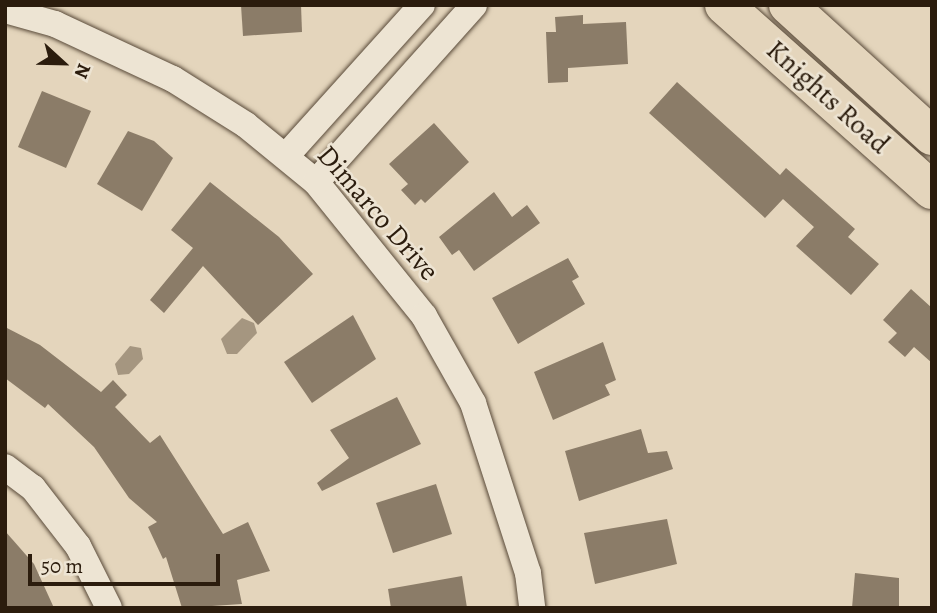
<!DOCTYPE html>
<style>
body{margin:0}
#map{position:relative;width:937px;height:613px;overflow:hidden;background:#e4d5bc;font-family:Alegreya,serif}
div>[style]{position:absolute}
.water>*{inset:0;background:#a59680}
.building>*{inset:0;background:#8b7c68}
.roads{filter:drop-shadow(0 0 2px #594a39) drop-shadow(0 0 2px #594a39)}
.minor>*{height:26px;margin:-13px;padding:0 13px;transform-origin:13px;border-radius:13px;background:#ede4d3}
.primary>*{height:38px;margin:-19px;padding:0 19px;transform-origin:19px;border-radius:19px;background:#e4d5bc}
span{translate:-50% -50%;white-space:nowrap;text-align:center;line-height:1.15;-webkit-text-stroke:5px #ede4d3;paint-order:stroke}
.street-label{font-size:28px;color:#2b1c0d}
.frame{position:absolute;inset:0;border:7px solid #2b1c0d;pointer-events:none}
.north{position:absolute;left:28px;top:28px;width:70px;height:70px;-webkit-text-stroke:5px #ede4d3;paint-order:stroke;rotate:112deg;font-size:19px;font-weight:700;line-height:28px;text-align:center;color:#2b1c0d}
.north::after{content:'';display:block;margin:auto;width:24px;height:32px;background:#2b1c0d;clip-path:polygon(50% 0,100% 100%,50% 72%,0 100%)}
.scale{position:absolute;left:28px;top:554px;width:192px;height:32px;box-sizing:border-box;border:4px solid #2b1c0d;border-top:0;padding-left:9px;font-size:21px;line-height:24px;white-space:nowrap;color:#2b1c0d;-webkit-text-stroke:5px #ede4d3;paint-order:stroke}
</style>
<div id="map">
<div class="water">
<i style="clip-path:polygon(242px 318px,254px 323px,257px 333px,237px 354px,227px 354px,221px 339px)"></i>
<i style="clip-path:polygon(130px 346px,141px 348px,143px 359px,129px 374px,118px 375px,115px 364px)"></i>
</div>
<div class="building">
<i style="clip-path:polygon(241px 5px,301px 5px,302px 32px,243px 36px)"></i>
<i style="clip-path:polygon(583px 15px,583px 24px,626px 22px,628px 64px,568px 68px,568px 82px,548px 83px,546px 32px,556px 32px,555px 17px)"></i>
<i style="clip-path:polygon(677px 82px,780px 175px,786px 168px,855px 229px,848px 237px,879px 264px,851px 295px,796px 246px,814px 227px,783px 199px,765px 218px,649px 113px)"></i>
<i style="clip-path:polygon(42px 91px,91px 111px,66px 168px,18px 147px)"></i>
<i style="clip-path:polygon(434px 123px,469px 162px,425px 203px,421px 199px,415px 205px,401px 190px,408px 184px,389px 164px)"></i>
<i style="clip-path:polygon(128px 131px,154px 141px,173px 158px,142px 211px,97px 184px)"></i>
<i style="clip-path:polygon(210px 182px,279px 237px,313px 274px,258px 325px,203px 266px,164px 313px,150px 300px,193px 248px,171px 230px)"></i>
<i style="clip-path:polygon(494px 192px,512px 217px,527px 205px,540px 223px,474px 271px,459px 250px,452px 255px,439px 237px)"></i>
<i style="clip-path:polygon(568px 258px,579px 277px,572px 281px,585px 304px,518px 344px,492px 298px)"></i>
<i style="clip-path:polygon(911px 289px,932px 308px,932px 363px,914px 347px,905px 357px,888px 342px,897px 333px,883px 320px)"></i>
<i style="clip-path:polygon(353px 315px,376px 359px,312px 403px,284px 362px)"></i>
<i style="clip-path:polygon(5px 327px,40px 345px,101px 392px,113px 380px,127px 395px,115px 407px,150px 443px,160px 435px,223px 534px,248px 522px,270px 571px,237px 580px,242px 604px,182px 608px,166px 557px,163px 559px,148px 527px,157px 522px,129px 498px,94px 447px,48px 404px,45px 408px,5px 378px)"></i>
<i style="clip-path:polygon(603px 342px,616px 380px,605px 385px,610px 395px,553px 420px,534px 372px)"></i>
<i style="clip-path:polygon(397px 397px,421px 444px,322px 491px,317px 483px,349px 458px,330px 430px)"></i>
<i style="clip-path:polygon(641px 429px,648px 453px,667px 451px,673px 469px,579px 501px,565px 451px)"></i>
<i style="clip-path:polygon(436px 484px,452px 534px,393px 553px,376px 503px)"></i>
<i style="clip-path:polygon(667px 519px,677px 564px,595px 584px,584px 533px)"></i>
<i style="clip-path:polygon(5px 531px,34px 564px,54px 608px,5px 608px)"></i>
<i style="clip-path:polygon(855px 573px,899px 578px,899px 608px,852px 608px)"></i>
<i style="clip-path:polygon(462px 576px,467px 608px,391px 608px,388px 589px)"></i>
</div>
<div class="roads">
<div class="minor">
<i style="left:5px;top:10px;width:52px;rotate:15.6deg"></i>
<i style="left:55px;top:24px;width:130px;rotate:25deg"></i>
<i style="left:173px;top:79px;width:86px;rotate:32.2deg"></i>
<i style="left:246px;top:125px;width:90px;rotate:39.2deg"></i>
<i style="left:316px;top:182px;width:172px;rotate:51.1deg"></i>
<i style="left:424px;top:316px;width:100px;rotate:60.6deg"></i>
<i style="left:473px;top:403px;width:179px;rotate:72.1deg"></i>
<i style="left:528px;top:573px;width:35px;rotate:83deg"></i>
<i style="left:286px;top:156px;width:203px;rotate:-48deg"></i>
<i style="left:316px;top:182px;width:237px;rotate:-48.2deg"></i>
<i style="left:5px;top:467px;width:35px;rotate:37deg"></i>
<i style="left:33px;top:488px;width:73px;rotate:52.2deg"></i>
<i style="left:78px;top:546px;width:69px;rotate:63.4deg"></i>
</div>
<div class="primary">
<i style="left:724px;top:5px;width:278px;rotate:41.7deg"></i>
<i style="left:788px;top:5px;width:195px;rotate:42.3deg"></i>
</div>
</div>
<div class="street-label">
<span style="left:828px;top:97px;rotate:42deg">Knights Road</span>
<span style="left:378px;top:213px;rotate:49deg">Dimarco Drive</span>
</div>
<div class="frame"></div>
<div class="north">N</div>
<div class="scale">50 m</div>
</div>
